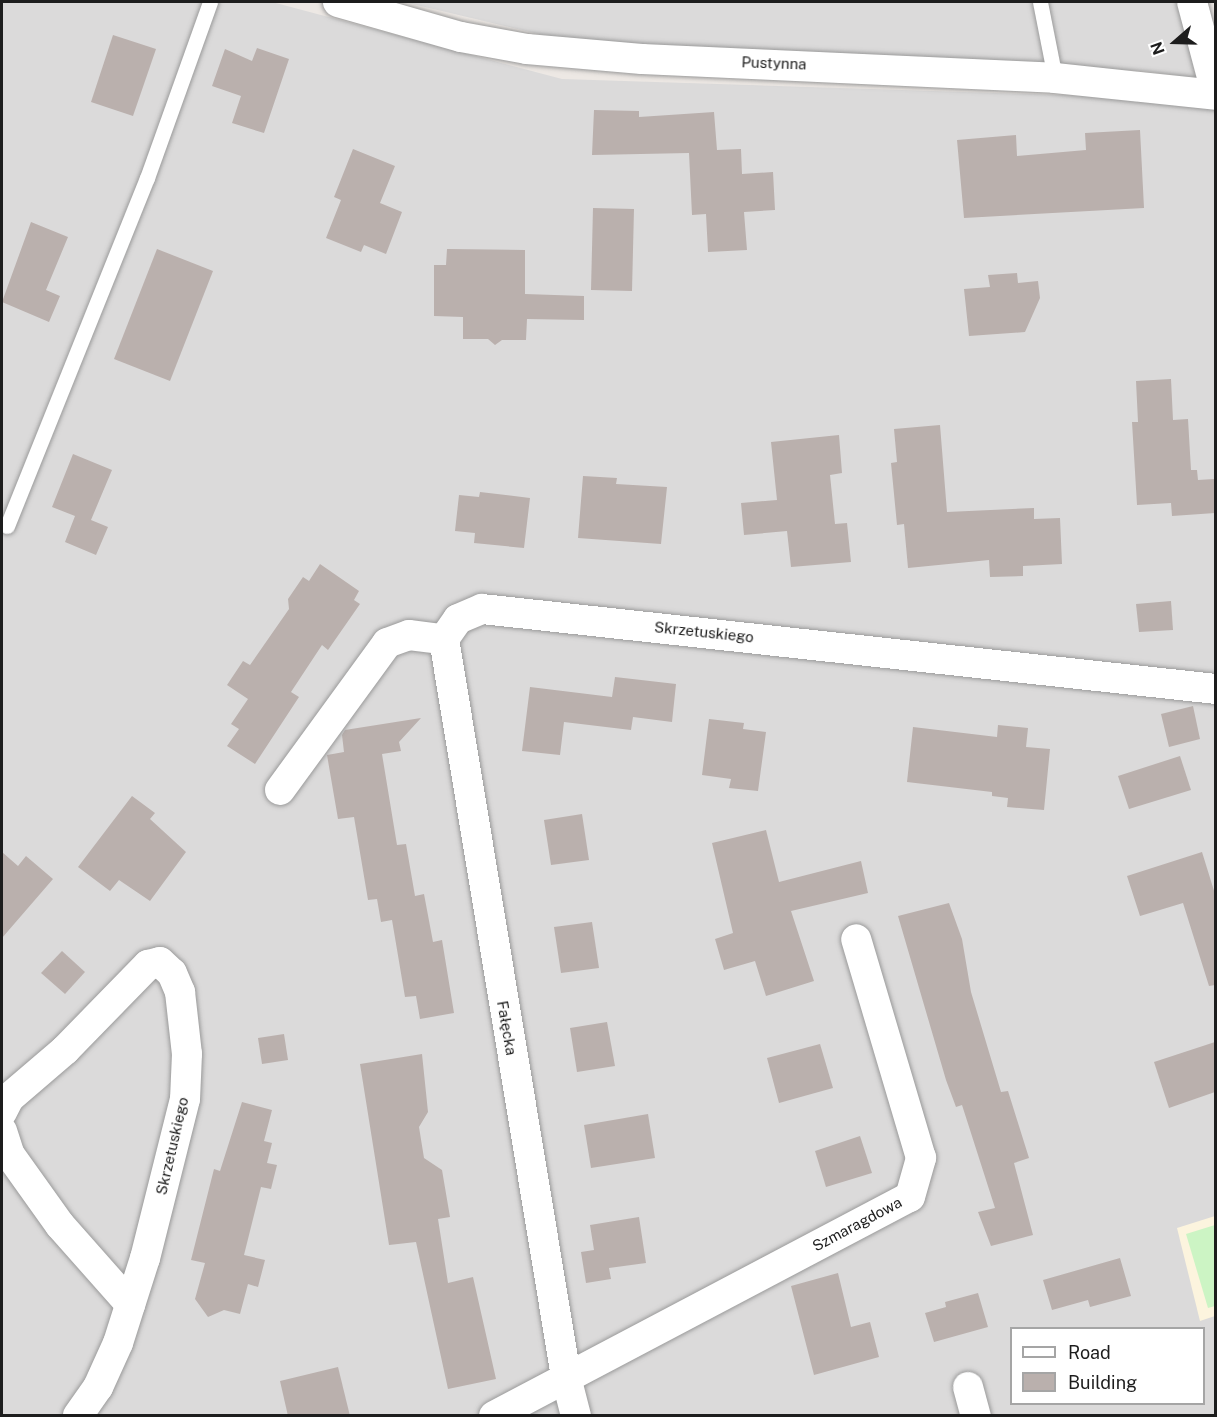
<!DOCTYPE html>
<meta charset="utf-8">
<style>
body{margin:0}
#map{position:relative;width:1217px;height:1417px;overflow:hidden;background:#ede8e4;font-family:"Public Sans",sans-serif}
div>[style]{position:absolute}
.residential>*{inset:0;background:#dbdada}
.education>*{inset:0;background:#fcf4de}
.park>*{inset:0;background:#ccf4c4}
.building>*{inset:0;background:#bab0ad}
.roads{filter:drop-shadow(0 0 2px #9a9a9a) drop-shadow(0 0 2px #9a9a9a)}
.service>*{height:15px;margin:-7.5px;padding:0 7.5px;transform-origin:7.5px;border-radius:7.5px;background:#fff}
.minor>*{height:30px;margin:-15px;padding:0 15px;transform-origin:15px;border-radius:15px;background:#fff}
span{translate:-50% -50%;white-space:nowrap;text-align:center;line-height:1.15;-webkit-text-stroke:5px #fff;paint-order:stroke}
.street-label{font-size:15px;color:#1d1d1d}
.frame{position:absolute;inset:0;border:3px solid #1d1d1d;pointer-events:none}
.legend{position:absolute;left:1010px;top:1327px;width:195px;height:78px;box-sizing:border-box;background:#fff;border:2px solid #a5a5a5;margin:0;padding:8px 10px;list-style:none;font-size:18px;color:#1d1d1d}
.legend li{display:flex;align-items:center;gap:12px;height:30px}
.legend b{width:30px;border:2px solid #a5a5a5}
.north{position:absolute;left:1145px;top:12px;width:60px;height:60px;-webkit-text-stroke:4px #fff;paint-order:stroke;rotate:250deg;font-size:16px;font-weight:700;line-height:24px;text-align:center;color:#1d1d1d}
.north::after{content:'';display:block;margin:auto;width:21px;height:27px;background:#1d1d1d;clip-path:polygon(50% 0,100% 100%,50% 72%,0 100%)}
</style>
<div id="map">
<div class="residential">
<i style="clip-path:polygon(evenodd,2px 2px,272px 2px,562px 79px,1154px 98px,1215px 104px,1215px 1415px,2px 1416px,2px 2px,1012px 1328px,1204px 1328px,1204px 1404px,1012px 1404px,1012px 1328px)"></i>
<i style="clip-path:polygon(404px 2px,1180px 2px,1200px 79px,1145px 71px,585px 45px)"></i>
</div>
<div class="education">
<i style="clip-path:polygon(1215px 1216px,1215px 1316px,1200px 1321px,1177px 1228px)"></i>
</div>
<div class="park">
<i style="clip-path:polygon(1215px 1225px,1215px 1306px,1208px 1308px,1186px 1234px)"></i>
</div>
<div class="building">
<i style="clip-path:polygon(113px 35px,156px 49px,133px 116px,91px 102px)"></i>
<i style="clip-path:polygon(257px 48px,289px 59px,264px 133px,232px 123px,241px 96px,212px 86px,225px 49px,252px 61px)"></i>
<i style="clip-path:polygon(594px 110px,639px 111px,639px 117px,714px 112px,717px 150px,741px 149px,742px 174px,773px 172px,775px 210px,744px 212px,747px 250px,708px 252px,706px 214px,692px 215px,689px 153px,592px 155px)"></i>
<i style="clip-path:polygon(1140px 130px,1144px 208px,964px 218px,957px 140px,1016px 135px,1017px 156px,1086px 150px,1085px 133px)"></i>
<i style="clip-path:polygon(353px 149px,395px 166px,380px 203px,402px 212px,386px 254px,364px 245px,361px 252px,326px 238px,341px 200px,334px 197px)"></i>
<i style="clip-path:polygon(593px 208px,634px 209px,632px 291px,591px 290px)"></i>
<i style="clip-path:polygon(31px 222px,68px 237px,46px 290px,60px 296px,49px 322px,2px 302px)"></i>
<i style="clip-path:polygon(157px 249px,213px 271px,170px 381px,114px 359px)"></i>
<i style="clip-path:polygon(447px 249px,525px 250px,525px 294px,584px 296px,584px 320px,527px 319px,526px 340px,502px 340px,495px 345px,488px 339px,463px 339px,463px 317px,434px 316px,434px 265px,446px 265px)"></i>
<i style="clip-path:polygon(1017px 273px,1018px 283px,1038px 281px,1040px 298px,1025px 332px,969px 336px,964px 289px,990px 287px,988px 275px)"></i>
<i style="clip-path:polygon(1171px 379px,1173px 420px,1188px 419px,1191px 470px,1197px 470px,1198px 480px,1214px 479px,1215px 513px,1172px 516px,1171px 503px,1137px 505px,1132px 422px,1138px 422px,1136px 381px)"></i>
<i style="clip-path:polygon(940px 425px,947px 512px,1034px 508px,1034px 519px,1060px 518px,1062px 564px,1023px 566px,1023px 576px,990px 577px,989px 560px,908px 568px,904px 524px,897px 525px,891px 463px,897px 462px,894px 429px)"></i>
<i style="clip-path:polygon(839px 435px,842px 473px,830px 475px,835px 524px,847px 523px,851px 562px,791px 567px,787px 531px,744px 535px,741px 503px,777px 500px,771px 442px)"></i>
<i style="clip-path:polygon(73px 454px,112px 470px,91px 520px,108px 527px,96px 555px,65px 542px,75px 516px,52px 507px)"></i>
<i style="clip-path:polygon(583px 476px,617px 478px,616px 484px,667px 487px,661px 544px,578px 538px)"></i>
<i style="clip-path:polygon(480px 492px,530px 498px,524px 548px,474px 543px,475px 533px,455px 531px,459px 495px,479px 497px)"></i>
<i style="clip-path:polygon(320px 564px,359px 591px,354px 600px,360px 604px,328px 650px,322px 645px,291px 692px,299px 697px,255px 764px,227px 746px,239px 729px,231px 724px,248px 699px,227px 685px,243px 661px,250px 665px,289px 609px,288px 599px,303px 577px,309px 581px)"></i>
<i style="clip-path:polygon(1171px 601px,1173px 630px,1139px 632px,1136px 604px)"></i>
<i style="clip-path:polygon(615px 677px,676px 684px,672px 722px,633px 717px,631px 730px,564px 722px,560px 755px,522px 751px,530px 687px,612px 697px)"></i>
<i style="clip-path:polygon(1193px 706px,1200px 739px,1169px 747px,1161px 714px)"></i>
<i style="clip-path:polygon(421px 718px,399px 742px,401px 751px,382px 754px,397px 845px,406px 844px,415px 896px,424px 894px,433px 942px,442px 940px,454px 1013px,420px 1019px,416px 996px,405px 997px,392px 920px,381px 922px,377px 899px,368px 900px,354px 817px,338px 819px,327px 755px,344px 752px,342px 735px,345px 730px)"></i>
<i style="clip-path:polygon(709px 719px,744px 723px,743px 729px,766px 732px,758px 791px,729px 788px,731px 779px,702px 775px)"></i>
<i style="clip-path:polygon(998px 725px,1028px 728px,1026px 747px,1050px 749px,1044px 810px,1007px 807px,1008px 798px,992px 796px,992px 792px,907px 782px,913px 727px,997px 737px)"></i>
<i style="clip-path:polygon(1180px 756px,1191px 790px,1129px 809px,1118px 776px)"></i>
<i style="clip-path:polygon(132px 796px,155px 813px,150px 819px,186px 852px,150px 901px,119px 880px,110px 891px,78px 867px)"></i>
<i style="clip-path:polygon(582px 814px,589px 860px,551px 865px,544px 820px)"></i>
<i style="clip-path:polygon(766px 830px,779px 882px,861px 861px,868px 893px,791px 911px,814px 981px,766px 996px,755px 961px,724px 970px,715px 939px,733px 933px,712px 843px)"></i>
<i style="clip-path:polygon(2px 852px,18px 866px,26px 856px,53px 879px,2px 938px)"></i>
<i style="clip-path:polygon(1202px 852px,1215px 894px,1215px 985px,1209px 986px,1183px 903px,1140px 916px,1127px 876px)"></i>
<i style="clip-path:polygon(949px 903px,962px 939px,971px 992px,1001px 1092px,1008px 1091px,1029px 1158px,1014px 1163px,1033px 1235px,991px 1246px,978px 1212px,995px 1208px,962px 1105px,956px 1107px,946px 1080px,898px 916px)"></i>
<i style="clip-path:polygon(592px 922px,599px 968px,561px 973px,554px 927px)"></i>
<i style="clip-path:polygon(62px 951px,85px 972px,65px 994px,41px 973px)"></i>
<i style="clip-path:polygon(607px 1022px,615px 1066px,577px 1072px,570px 1028px)"></i>
<i style="clip-path:polygon(284px 1034px,288px 1060px,262px 1064px,258px 1038px)"></i>
<i style="clip-path:polygon(1215px 1042px,1215px 1092px,1169px 1108px,1154px 1062px)"></i>
<i style="clip-path:polygon(820px 1044px,833px 1088px,779px 1103px,767px 1058px)"></i>
<i style="clip-path:polygon(422px 1054px,428px 1112px,419px 1127px,424px 1158px,442px 1170px,450px 1217px,438px 1219px,448px 1283px,473px 1277px,496px 1379px,448px 1389px,416px 1242px,389px 1245px,360px 1064px)"></i>
<i style="clip-path:polygon(242px 1102px,272px 1110px,264px 1141px,272px 1143px,267px 1163px,277px 1165px,271px 1189px,261px 1187px,244px 1255px,265px 1260px,258px 1287px,248px 1284px,240px 1314px,224px 1310px,208px 1317px,195px 1299px,205px 1263px,191px 1260px,214px 1169px,220px 1171px)"></i>
<i style="clip-path:polygon(648px 1114px,655px 1158px,591px 1168px,584px 1125px)"></i>
<i style="clip-path:polygon(860px 1136px,872px 1173px,826px 1187px,815px 1151px)"></i>
<i style="clip-path:polygon(639px 1217px,646px 1263px,609px 1268px,611px 1279px,586px 1283px,581px 1252px,594px 1250px,590px 1225px)"></i>
<i style="clip-path:polygon(1120px 1258px,1131px 1296px,1090px 1307px,1088px 1300px,1052px 1310px,1043px 1280px)"></i>
<i style="clip-path:polygon(838px 1273px,851px 1327px,870px 1322px,879px 1357px,814px 1375px,791px 1286px)"></i>
<i style="clip-path:polygon(978px 1293px,988px 1327px,934px 1342px,925px 1313px,946px 1307px,945px 1302px)"></i>
<i style="clip-path:polygon(338px 1367px,350px 1416px,288px 1416px,280px 1381px)"></i>
</div>
<div class="roads">
<div class="service">
<i style="left:1040px;top:2px;width:77px;rotate:78.8deg"></i>
<i style="left:7px;top:526px;width:375px;rotate:-68.1deg"></i>
<i style="left:147px;top:178px;width:187px;rotate:-70.3deg"></i>
</div>
<div class="minor">
<i style="left:338px;top:2px;width:128px;rotate:15.9deg"></i>
<i style="left:461px;top:37px;width:67px;rotate:10.3deg"></i>
<i style="left:527px;top:49px;width:115px;rotate:5deg"></i>
<i style="left:642px;top:59px;width:413px;rotate:2.6deg"></i>
<i style="left:1055px;top:78px;width:162px;rotate:6deg"></i>
<i style="left:1192px;top:2px;width:93px;rotate:75.1deg"></i>
<i style="left:444px;top:639px;width:748px;rotate:80.61deg"></i>
<i style="left:566px;top:1377px;width:40px;rotate:75.6deg"></i>
<i style="left:280px;top:790px;width:182px;rotate:-53.9deg"></i>
<i style="left:387px;top:643px;width:23px;rotate:-20deg"></i>
<i style="left:409px;top:635px;width:35px;rotate:7deg"></i>
<i style="left:444px;top:639px;width:24px;rotate:-55deg"></i>
<i style="left:458px;top:619px;width:26px;rotate:-23deg"></i>
<i style="left:482px;top:609px;width:738px;rotate:6.22deg"></i>
<i style="left:2px;top:1112px;width:16px;rotate:-63deg"></i>
<i style="left:9px;top:1098px;width:74px;rotate:-40.6deg"></i>
<i style="left:65px;top:1050px;width:119px;rotate:-45.7deg"></i>
<i style="left:148px;top:965px;width:12px;rotate:-14deg"></i>
<i style="left:160px;top:962px;width:16px;rotate:43deg"></i>
<i style="left:172px;top:973px;width:21px;rotate:67deg"></i>
<i style="left:180px;top:992px;width:62px;rotate:83.6deg"></i>
<i style="left:187px;top:1054px;width:45px;rotate:92.5deg"></i>
<i style="left:185px;top:1099px;width:164px;rotate:104.1deg"></i>
<i style="left:145px;top:1258px;width:89px;rotate:107.6deg"></i>
<i style="left:118px;top:1343px;width:48px;rotate:114.4deg"></i>
<i style="left:98px;top:1387px;width:35px;rotate:125deg"></i>
<i style="left:2px;top:1131px;width:25px;rotate:72deg"></i>
<i style="left:10px;top:1155px;width:86px;rotate:54.5deg"></i>
<i style="left:60px;top:1225px;width:106px;rotate:48.5deg"></i>
<i style="left:968px;top:1387px;width:30px;rotate:75deg"></i>
<i style="left:494px;top:1416px;width:470px;rotate:-27.8deg"></i>
<i style="left:910px;top:1197px;width:41px;rotate:-74.2deg"></i>
<i style="left:921px;top:1158px;width:228px;rotate:-106.5deg"></i>
</div>
</div>
<div class="street-label">
<span style="left:774px;top:63px;rotate:2deg">Pustynna</span>
<span style="left:704px;top:632px;rotate:6deg">Skrzetuskiego</span>
<span style="left:507px;top:1028px;rotate:80deg">Fałęcka</span>
<span style="left:172px;top:1146px;rotate:-77deg">Skrzetuskiego</span>
<span style="left:857px;top:1224px;rotate:-28deg">Szmaragdowa</span>
</div>
<div class="frame"></div>
<ul class="legend">
<li><b style="height:8px;background:#fff"></b>Road</li>
<li><b style="height:16px;background:#bab0ad"></b>Building</li>
</ul>
<div class="north">N</div>
</div>
